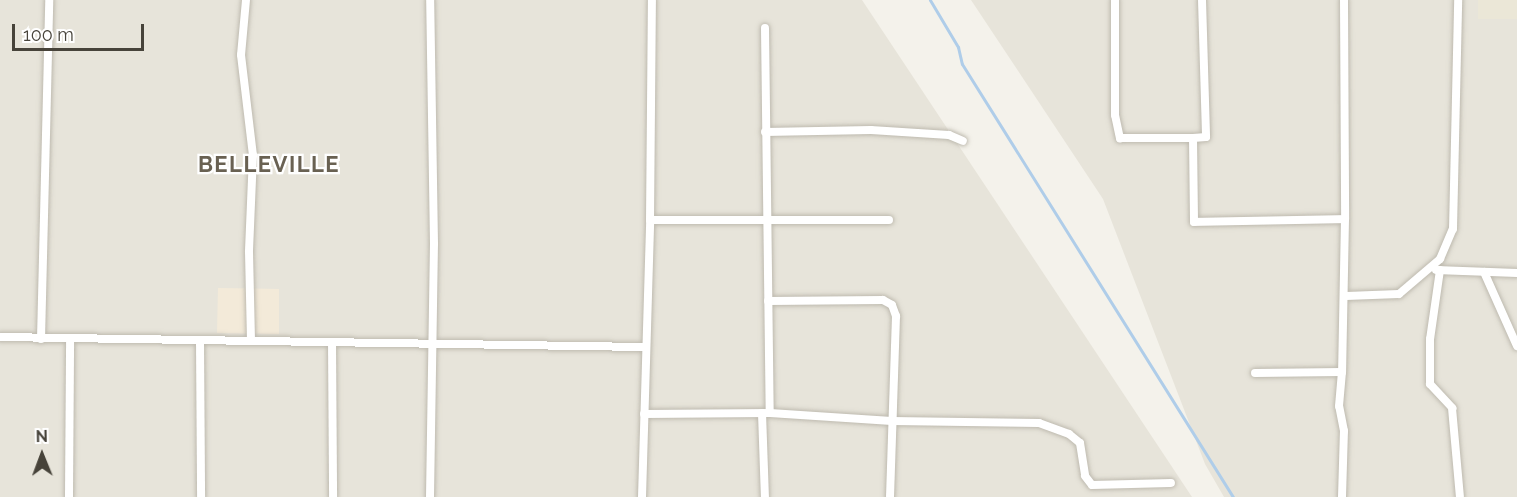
<!DOCTYPE html>
<style>
body{margin:0}
#map{position:relative;width:1517px;height:497px;overflow:hidden;background:#f4f2eb;font-family:Raleway,sans-serif}
div>[style]{position:absolute}
.residential>*{inset:0;background:#e7e4da}
.commercial>*{inset:0;background:#f3ead9}
.education>*{inset:0;background:#ebe7d7}
.stream>*{height:3px;margin:-1.5px;padding:0 1.5px;transform-origin:1.5px;border-radius:1.5px;background:#afcde9}
.roads{filter:drop-shadow(0 0 2px #bebaaf) drop-shadow(0 0 2px #bebaaf)}
.minor>*{height:8px;margin:-4px;padding:0 4px;transform-origin:4px;border-radius:4px;background:#fff}
span{translate:-50% -50%;white-space:nowrap;text-align:center;line-height:1.15;-webkit-text-stroke:4.5px #fff;paint-order:stroke}
.district-label{font-size:22px;color:#696152;font-weight:700;letter-spacing:1.5px}
.north{position:absolute;left:12px;top:425px;width:60px;height:60px;-webkit-text-stroke:4px #fff;paint-order:stroke;rotate:359deg;font-size:16px;font-weight:700;line-height:24px;text-align:center;color:#47433a}
.north::after{content:'';display:block;margin:auto;width:21px;height:27px;background:#47433a;clip-path:polygon(50% 0,100% 100%,50% 72%,0 100%)}
.scale{position:absolute;left:12px;top:24px;width:132px;height:27px;box-sizing:border-box;border:3px solid #47433a;border-top:0;padding-left:8px;font-size:18px;line-height:21px;white-space:nowrap;color:#47433a;-webkit-text-stroke:4px #fff;paint-order:stroke}
</style>
<div id="map">
<div class="residential">
<i style="clip-path:polygon(0 0,862px 0,1192px 497px,0 497px)"></i>
<i style="clip-path:polygon(971px 0,1517px 0,1517px 497px,1224px 497px,1205px 464px,1103px 199px)"></i>
</div>
<div class="commercial">
<i style="clip-path:polygon(218px 288px,279px 289px,279px 334px,217px 333px)"></i>
</div>
<div class="education">
<i style="clip-path:polygon(1478px 0,1517px 0,1517px 19px,1478px 19px)"></i>
</div>
<div class="stream">
<i style="left:930px;top:0;width:55px;rotate:59.2deg"></i>
<i style="left:958px;top:47px;width:17px;rotate:77deg"></i>
<i style="left:962px;top:64px;width:511px;rotate:57.96deg"></i>
</div>
<div class="roads">
<div class="minor">
<i style="left:246px;top:0;width:55px;rotate:95.2deg"></i>
<i style="left:241px;top:55px;width:101px;rotate:83.2deg"></i>
<i style="left:253px;top:155px;width:97px;rotate:92.4deg"></i>
<i style="left:249px;top:252px;width:88px;rotate:88.7deg"></i>
<i style="left:1115px;top:0;width:115px;rotate:90deg"></i>
<i style="left:1115px;top:115px;width:24px;rotate:78deg"></i>
<i style="left:1120px;top:138px;width:73px"></i>
<i style="left:1202px;top:0;width:137px;rotate:88.3deg"></i>
<i style="left:1206px;top:137px;width:13px;rotate:176deg"></i>
<i style="left:1193px;top:138px;width:84px;rotate:89.3deg"></i>
<i style="left:1194px;top:222px;width:151px;rotate:-1.1deg"></i>
<i style="left:1345px;top:219px;width:153px;rotate:91.1deg"></i>
<i style="left:1342px;top:372px;width:87px;rotate:179.3deg"></i>
<i style="left:1344px;top:0;width:219px;rotate:89.7deg"></i>
<i style="left:765px;top:28px;width:385px;rotate:89.3deg"></i>
<i style="left:765px;top:132px;width:106px;rotate:-1.1deg"></i>
<i style="left:871px;top:130px;width:78px;rotate:3.7deg"></i>
<i style="left:949px;top:135px;width:15px;rotate:23deg"></i>
<i style="left:650px;top:220px;width:239px"></i>
<i style="left:1436px;top:270px;width:81px;rotate:2.1deg"></i>
<i style="left:1440px;top:270px;width:70px;rotate:98.2deg"></i>
<i style="left:1430px;top:339px;width:45px;rotate:90deg"></i>
<i style="left:1430px;top:384px;width:33px;rotate:47deg"></i>
<i style="left:1452px;top:408px;width:89px;rotate:84.9deg"></i>
<i style="left:1484px;top:272px;width:81px;rotate:66deg"></i>
<i style="left:1346px;top:296px;width:53px;rotate:-2.2deg"></i>
<i style="left:1399px;top:294px;width:54px;rotate:-40.5deg"></i>
<i style="left:1440px;top:259px;width:33px;rotate:-67deg"></i>
<i style="left:1453px;top:229px;width:229px;rotate:-88.7deg"></i>
<i style="left:768px;top:301px;width:115px;rotate:-0.5deg"></i>
<i style="left:883px;top:300px;width:10px;rotate:29deg"></i>
<i style="left:892px;top:305px;width:12px;rotate:70deg"></i>
<i style="left:896px;top:316px;width:181px;rotate:91.9deg"></i>
<i style="left:0;top:337px;width:646px;rotate:0.89deg"></i>
<i style="left:41px;top:339px;width:339px;rotate:-88.6deg"></i>
<i style="left:200px;top:342px;width:155px;rotate:89.6deg"></i>
<i style="left:332px;top:342px;width:155px;rotate:89.6deg"></i>
<i style="left:762px;top:413px;width:84px;rotate:88deg"></i>
<i style="left:644px;top:414px;width:126px;rotate:-0.5deg"></i>
<i style="left:770px;top:413px;width:122px;rotate:3.8deg"></i>
<i style="left:892px;top:421px;width:147px;rotate:0.8deg"></i>
<i style="left:1039px;top:423px;width:32px;rotate:20deg"></i>
<i style="left:1069px;top:434px;width:14px;rotate:39deg"></i>
<i style="left:1080px;top:443px;width:33px;rotate:81deg"></i>
<i style="left:1085px;top:476px;width:11px;rotate:52deg"></i>
<i style="left:1092px;top:485px;width:79px;rotate:-1.5deg"></i>
<i style="left:69px;top:497px;width:158px;rotate:-89.6deg"></i>
<i style="left:430px;top:497px;width:253px;rotate:-89.1deg"></i>
<i style="left:434px;top:244px;width:244px;rotate:-90.9deg"></i>
<i style="left:642px;top:497px;width:277px;rotate:-88.3deg"></i>
<i style="left:650px;top:220px;width:220px;rotate:-89.5deg"></i>
<i style="left:1342px;top:497px;width:66px;rotate:-88.3deg"></i>
<i style="left:1344px;top:431px;width:25px;rotate:-101deg"></i>
<i style="left:1339px;top:406px;width:34px;rotate:-85deg"></i>
</div>
</div>
<div class="district-label">
<span style="left:269px;top:165px">BELLEVILLE</span>
</div>
<div class="north">N</div>
<div class="scale">100 m</div>
</div>
